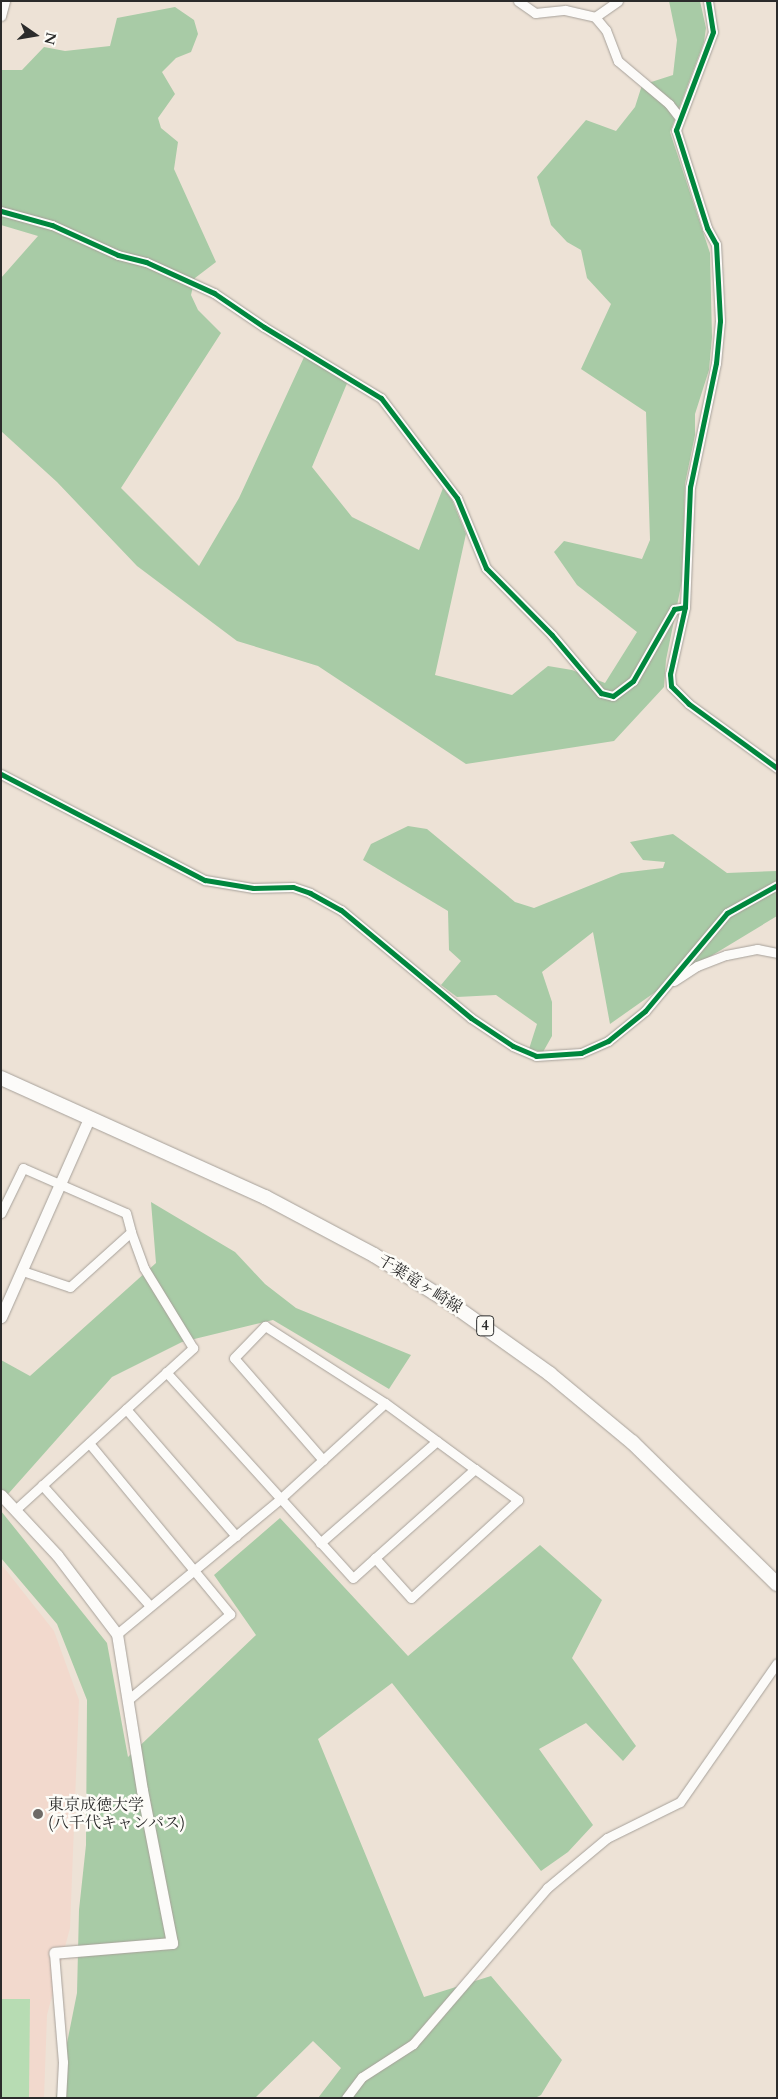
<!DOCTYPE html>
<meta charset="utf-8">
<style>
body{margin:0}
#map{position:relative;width:778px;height:2099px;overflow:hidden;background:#ede2d6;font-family:Cardo,"Noto Serif JP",serif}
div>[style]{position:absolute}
.built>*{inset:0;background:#f2d9cd}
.green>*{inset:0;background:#b7dcb3}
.forest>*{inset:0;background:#a8cba6}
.roads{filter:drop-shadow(0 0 1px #a7a19a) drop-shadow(0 0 1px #a7a19a)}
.minor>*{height:9px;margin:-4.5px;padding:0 4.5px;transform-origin:4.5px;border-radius:4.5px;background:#fcfbf9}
.tertiary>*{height:11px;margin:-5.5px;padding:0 5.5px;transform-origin:5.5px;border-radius:5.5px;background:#fcfbf9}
.primary>*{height:14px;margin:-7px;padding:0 7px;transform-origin:7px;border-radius:7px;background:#fcfbf9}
.cycleway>*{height:5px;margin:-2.5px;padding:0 2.5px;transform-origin:2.5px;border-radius:2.5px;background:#00873e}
.dots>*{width:14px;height:14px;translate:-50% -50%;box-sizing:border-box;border:2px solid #fdfcf7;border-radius:50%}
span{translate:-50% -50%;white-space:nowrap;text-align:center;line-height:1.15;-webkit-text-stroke:5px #fdfcf7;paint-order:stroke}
.shield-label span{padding:1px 4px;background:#fdfcf7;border:1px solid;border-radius:4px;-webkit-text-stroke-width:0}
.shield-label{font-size:15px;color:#2b2b2b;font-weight:700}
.street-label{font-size:16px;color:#2b2b2b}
.poi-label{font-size:16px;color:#2b2b2b}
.left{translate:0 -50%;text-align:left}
.frame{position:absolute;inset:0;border:2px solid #2b2b2b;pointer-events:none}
.north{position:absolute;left:10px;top:10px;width:50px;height:50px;-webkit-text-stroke:4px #fdfcf7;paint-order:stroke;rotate:103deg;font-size:14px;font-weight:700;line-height:20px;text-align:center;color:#2b2b2b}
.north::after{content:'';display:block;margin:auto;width:18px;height:22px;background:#2b2b2b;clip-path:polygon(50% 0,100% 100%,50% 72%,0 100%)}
</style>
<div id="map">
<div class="built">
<i style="clip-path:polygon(1px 1564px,54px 1631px,79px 1700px,70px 1928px,47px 2015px,44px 2098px,1px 2098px)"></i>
</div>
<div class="green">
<i style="clip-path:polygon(1px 1999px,30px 1999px,29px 2098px,1px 2098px)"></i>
</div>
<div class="forest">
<i style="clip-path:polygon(669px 1px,700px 1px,706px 28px,704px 42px,670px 132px,710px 253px,712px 337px,709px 370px,695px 414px,695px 435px,685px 484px,682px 581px,666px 660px,664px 687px,614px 741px,466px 764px,318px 666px,237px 641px,137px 566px,57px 482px,1px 431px,1px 278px,38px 236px,1px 225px,1px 70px,22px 70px,44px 47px,65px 51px,110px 46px,117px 18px,175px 7px,194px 20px,198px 34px,191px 52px,176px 58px,162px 72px,175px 94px,158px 118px,161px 128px,178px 142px,174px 169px,216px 262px,195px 278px,191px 295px,198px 310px,221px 333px,121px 488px,199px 566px,239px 498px,305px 355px,348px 381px,312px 467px,352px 517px,419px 550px,443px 488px,452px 500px,466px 534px,435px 675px,512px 695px,548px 666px,572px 670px,605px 683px,637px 632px,577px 585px,554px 552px,564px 541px,642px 559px,650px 540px,646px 412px,581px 369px,611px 304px,587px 278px,581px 250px,567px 242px,551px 225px,537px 177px,586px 120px,616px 131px,635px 107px,642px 85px,673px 75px,677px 40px)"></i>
<i style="clip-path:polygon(408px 826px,427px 829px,515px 902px,534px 908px,621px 873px,663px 868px,665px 862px,643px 860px,630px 842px,673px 834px,727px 873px,777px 871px,777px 916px,678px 976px,610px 1024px,593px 932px,542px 972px,552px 1002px,552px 1036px,543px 1052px,529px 1049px,537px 1024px,496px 995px,457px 997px,441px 985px,461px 961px,449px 950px,448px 911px,363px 860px,371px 844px)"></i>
<i style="clip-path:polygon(151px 1202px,235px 1252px,265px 1284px,296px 1308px,411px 1355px,389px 1389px,273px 1320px,182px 1342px,112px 1377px,1px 1502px,1px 1360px,30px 1376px,156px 1263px)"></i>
<i style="clip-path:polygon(1px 1511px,107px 1643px,128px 1757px,256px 1635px,214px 1575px,280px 1518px,408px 1656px,540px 1545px,602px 1600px,572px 1658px,636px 1746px,623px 1761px,586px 1723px,539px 1749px,593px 1825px,568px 1852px,541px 1871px,392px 1683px,318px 1739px,424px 1997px,491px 1976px,562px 2060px,541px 2095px,535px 2098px,318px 2098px,341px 2068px,313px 2041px,255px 2098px,56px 2098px,77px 1993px,79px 1910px,86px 1845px,87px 1700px,57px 1624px,1px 1558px)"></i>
</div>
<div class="roads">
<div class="minor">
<i style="left:518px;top:1px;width:21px;rotate:35deg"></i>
<i style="left:535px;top:13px;width:30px;rotate:-6deg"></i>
<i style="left:565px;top:10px;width:31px;rotate:13deg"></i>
<i style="left:595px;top:17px;width:17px;rotate:50deg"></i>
<i style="left:606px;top:30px;width:33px;rotate:69deg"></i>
<i style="left:618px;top:61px;width:67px;rotate:40.1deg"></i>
<i style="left:669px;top:104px;width:16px;rotate:52deg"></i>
<i style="left:708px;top:1px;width:31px;rotate:81deg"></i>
<i style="left:713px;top:32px;width:105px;rotate:110.7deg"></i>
<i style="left:676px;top:130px;width:103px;rotate:72.4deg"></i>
<i style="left:707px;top:228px;width:18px;rotate:61deg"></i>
<i style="left:716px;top:244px;width:77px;rotate:87deg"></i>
<i style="left:720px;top:321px;width:42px;rotate:95.4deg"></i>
<i style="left:716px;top:363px;width:127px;rotate:101.8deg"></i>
<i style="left:690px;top:487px;width:120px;rotate:92.4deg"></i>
<i style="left:685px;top:607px;width:69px;rotate:102.6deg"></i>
<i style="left:670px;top:674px;width:12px;rotate:85deg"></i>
<i style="left:671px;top:686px;width:25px;rotate:45deg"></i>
<i style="left:689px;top:704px;width:109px;rotate:36deg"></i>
<i style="left:1px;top:16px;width:16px;rotate:-75deg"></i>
<i style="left:595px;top:17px;width:28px;rotate:-35deg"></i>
<i style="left:1px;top:211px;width:53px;rotate:15.4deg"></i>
<i style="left:52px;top:225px;width:72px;rotate:24.4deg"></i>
<i style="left:118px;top:255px;width:29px;rotate:14deg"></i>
<i style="left:146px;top:262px;width:75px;rotate:24.5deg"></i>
<i style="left:214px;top:293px;width:60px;rotate:34.2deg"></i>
<i style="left:264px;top:327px;width:137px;rotate:31.3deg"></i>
<i style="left:381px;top:398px;width:126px;rotate:52.8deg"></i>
<i style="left:457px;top:498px;width:76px;rotate:67.5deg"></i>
<i style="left:486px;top:568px;width:94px;rotate:45.4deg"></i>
<i style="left:552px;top:635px;width:76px;rotate:49.8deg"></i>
<i style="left:601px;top:693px;width:12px;rotate:14deg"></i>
<i style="left:613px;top:696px;width:25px;rotate:-37deg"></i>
<i style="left:633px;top:681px;width:83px;rotate:-60.3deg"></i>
<i style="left:674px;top:609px;width:11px;rotate:-10deg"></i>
<i style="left:1px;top:774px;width:230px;rotate:27.5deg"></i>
<i style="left:205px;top:880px;width:49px;rotate:9.5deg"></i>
<i style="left:253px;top:888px;width:40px;rotate:-1.4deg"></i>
<i style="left:293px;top:887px;width:18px;rotate:19deg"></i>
<i style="left:310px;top:893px;width:35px;rotate:29deg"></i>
<i style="left:341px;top:910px;width:169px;rotate:39.7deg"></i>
<i style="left:471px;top:1018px;width:50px;rotate:33.7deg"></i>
<i style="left:513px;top:1046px;width:25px;rotate:23deg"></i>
<i style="left:536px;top:1056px;width:45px;rotate:-3.8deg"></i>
<i style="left:581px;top:1053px;width:30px;rotate:-24deg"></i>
<i style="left:608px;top:1041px;width:48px;rotate:-39deg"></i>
<i style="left:645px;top:1011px;width:128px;rotate:-50.1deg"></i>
<i style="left:727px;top:913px;width:57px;rotate:-29.2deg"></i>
<i style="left:674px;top:981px;width:27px;rotate:-33deg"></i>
<i style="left:697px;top:966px;width:31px;rotate:-21deg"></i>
<i style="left:726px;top:955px;width:32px;rotate:-11deg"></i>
<i style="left:757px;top:949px;width:20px;rotate:11deg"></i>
<i style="left:1px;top:1213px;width:50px;rotate:-63.9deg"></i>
<i style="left:23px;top:1168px;width:112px;rotate:23.6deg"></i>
<i style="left:126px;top:1213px;width:20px;rotate:75deg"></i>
<i style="left:131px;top:1232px;width:82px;rotate:138deg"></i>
<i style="left:70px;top:1287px;width:50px;rotate:-161.2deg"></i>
<i style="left:166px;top:1372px;width:278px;rotate:47.8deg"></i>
<i style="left:353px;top:1578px;width:30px;rotate:-42deg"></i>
<i style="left:375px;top:1558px;width:134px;rotate:-41.7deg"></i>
<i style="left:475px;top:1469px;width:53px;rotate:35.8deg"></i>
<i style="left:518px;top:1500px;width:145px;rotate:137.5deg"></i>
<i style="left:411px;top:1598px;width:54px;rotate:-132deg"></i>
<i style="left:126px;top:1409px;width:168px;rotate:49.1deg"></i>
<i style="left:89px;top:1443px;width:222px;rotate:50.5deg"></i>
<i style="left:230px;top:1614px;width:133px;rotate:139.9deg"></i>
<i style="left:323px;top:1460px;width:135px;rotate:-131.1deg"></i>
<i style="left:234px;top:1358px;width:45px;rotate:-45.9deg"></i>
<i style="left:265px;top:1326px;width:143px;rotate:32.7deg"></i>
<i style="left:385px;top:1403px;width:112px;rotate:36.3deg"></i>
<i style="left:42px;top:1485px;width:162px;rotate:48.2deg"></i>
<i style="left:15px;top:1510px;width:241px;rotate:-42.3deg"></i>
<i style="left:193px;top:1348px;width:94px;rotate:-121.5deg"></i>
<i style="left:144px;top:1268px;width:38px;rotate:-110deg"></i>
<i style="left:320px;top:1543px;width:155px;rotate:-41.1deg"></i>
<i style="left:117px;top:1634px;width:212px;rotate:-39.6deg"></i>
<i style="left:280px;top:1499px;width:142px;rotate:-42.4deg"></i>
<i style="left:54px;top:1953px;width:109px;rotate:85.3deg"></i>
<i style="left:63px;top:2062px;width:36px;rotate:93deg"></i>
<i style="left:346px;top:2098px;width:26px;rotate:-53deg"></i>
<i style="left:362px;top:2077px;width:61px;rotate:-32.9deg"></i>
<i style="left:413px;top:2044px;width:206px;rotate:-49.3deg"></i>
<i style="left:547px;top:1888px;width:78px;rotate:-39.8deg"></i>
<i style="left:607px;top:1838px;width:81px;rotate:-26.3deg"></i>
<i style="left:680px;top:1802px;width:169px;rotate:-55.1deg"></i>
</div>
<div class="tertiary">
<i style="left:1px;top:1317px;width:218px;rotate:-66.1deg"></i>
<i style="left:1px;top:1495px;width:82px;rotate:47deg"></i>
<i style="left:57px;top:1555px;width:99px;rotate:52.8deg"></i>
<i style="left:117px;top:1634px;width:158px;rotate:80.9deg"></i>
<i style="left:142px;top:1790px;width:156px;rotate:78.9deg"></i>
<i style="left:172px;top:1943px;width:118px;rotate:175.2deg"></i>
</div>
<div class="primary">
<i style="left:1px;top:1078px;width:290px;rotate:24.3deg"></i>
<i style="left:265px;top:1197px;width:123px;rotate:28deg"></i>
<i style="left:374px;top:1255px;width:89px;rotate:32.1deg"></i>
<i style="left:449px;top:1302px;width:124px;rotate:35.5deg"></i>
<i style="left:550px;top:1374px;width:107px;rotate:39.7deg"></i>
<i style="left:632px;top:1442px;width:203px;rotate:44.4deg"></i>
</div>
</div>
<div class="cycleway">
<i style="left:708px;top:1px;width:31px;rotate:81deg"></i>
<i style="left:713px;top:32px;width:105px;rotate:110.7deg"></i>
<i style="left:676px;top:130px;width:103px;rotate:72.4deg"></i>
<i style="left:707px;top:228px;width:18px;rotate:61deg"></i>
<i style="left:716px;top:244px;width:77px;rotate:87deg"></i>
<i style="left:720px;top:321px;width:42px;rotate:95.4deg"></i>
<i style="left:716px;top:363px;width:127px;rotate:101.8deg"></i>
<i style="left:690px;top:487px;width:120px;rotate:92.4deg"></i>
<i style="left:685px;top:607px;width:69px;rotate:102.6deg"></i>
<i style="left:670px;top:674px;width:12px;rotate:85deg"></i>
<i style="left:671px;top:686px;width:25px;rotate:45deg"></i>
<i style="left:689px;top:704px;width:109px;rotate:36deg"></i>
<i style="left:1px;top:211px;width:53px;rotate:15.4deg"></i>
<i style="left:52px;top:225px;width:72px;rotate:24.4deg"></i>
<i style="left:118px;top:255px;width:29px;rotate:14deg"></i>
<i style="left:146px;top:262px;width:75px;rotate:24.5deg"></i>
<i style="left:214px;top:293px;width:60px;rotate:34.2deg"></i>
<i style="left:264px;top:327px;width:137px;rotate:31.3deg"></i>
<i style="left:381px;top:398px;width:126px;rotate:52.8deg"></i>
<i style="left:457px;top:498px;width:76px;rotate:67.5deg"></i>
<i style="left:486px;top:568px;width:94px;rotate:45.4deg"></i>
<i style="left:552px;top:635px;width:76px;rotate:49.8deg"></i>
<i style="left:601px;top:693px;width:12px;rotate:14deg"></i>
<i style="left:613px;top:696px;width:25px;rotate:-37deg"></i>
<i style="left:633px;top:681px;width:83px;rotate:-60.3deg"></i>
<i style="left:674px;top:609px;width:11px;rotate:-10deg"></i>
<i style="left:1px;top:774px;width:230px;rotate:27.5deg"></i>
<i style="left:205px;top:880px;width:49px;rotate:9.5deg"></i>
<i style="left:253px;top:888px;width:40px;rotate:-1.4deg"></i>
<i style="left:293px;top:887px;width:18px;rotate:19deg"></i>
<i style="left:310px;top:893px;width:35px;rotate:29deg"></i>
<i style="left:341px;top:910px;width:169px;rotate:39.7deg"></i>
<i style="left:471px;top:1018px;width:50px;rotate:33.7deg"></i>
<i style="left:513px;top:1046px;width:25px;rotate:23deg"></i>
<i style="left:536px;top:1056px;width:45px;rotate:-3.8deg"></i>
<i style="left:581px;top:1053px;width:30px;rotate:-24deg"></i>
<i style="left:608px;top:1041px;width:48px;rotate:-39deg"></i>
<i style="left:645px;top:1011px;width:128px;rotate:-50.1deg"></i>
<i style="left:727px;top:913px;width:57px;rotate:-29.2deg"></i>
</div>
<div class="dots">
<i style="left:38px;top:1814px;background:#6f6b67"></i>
</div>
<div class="shield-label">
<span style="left:485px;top:1326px">4</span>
</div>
<div class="street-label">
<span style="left:420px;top:1284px;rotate:32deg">千葉竜ヶ崎線</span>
</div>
<div class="poi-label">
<span class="left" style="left:48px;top:1814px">東京成徳大学<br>(八千代キャンパス)</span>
</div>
<div class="frame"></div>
<div class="north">N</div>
</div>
